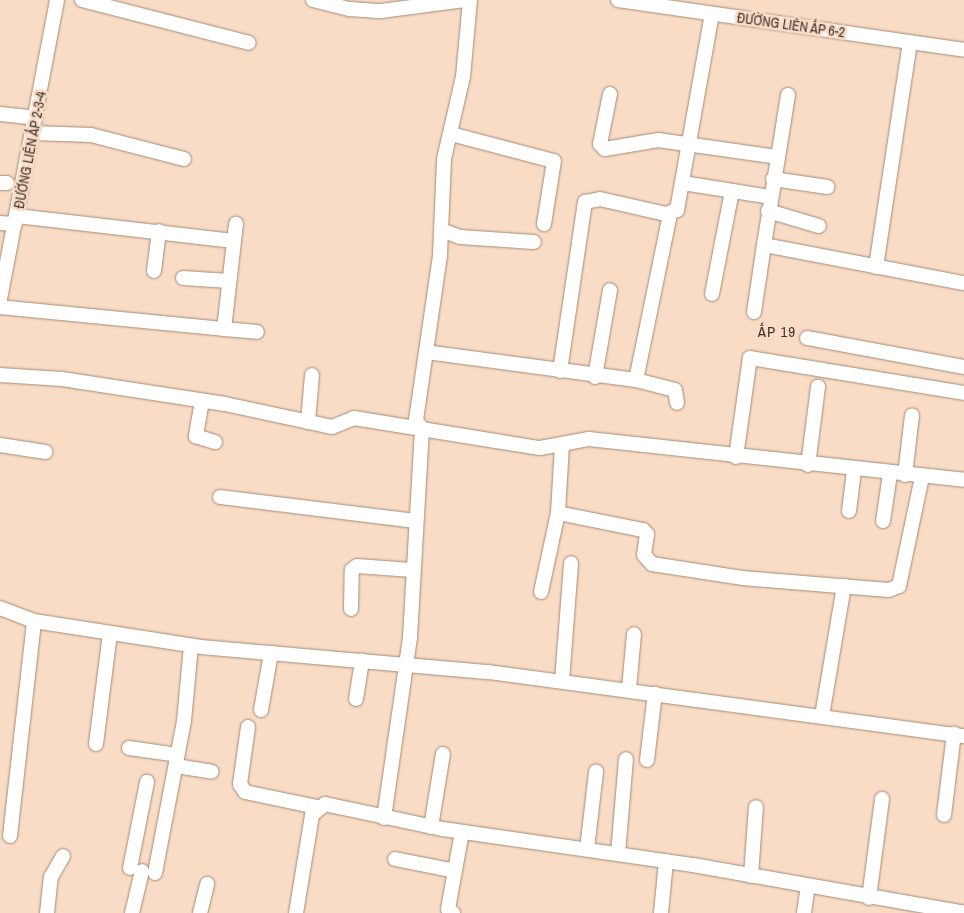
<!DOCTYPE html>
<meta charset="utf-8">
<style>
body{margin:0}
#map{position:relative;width:964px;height:913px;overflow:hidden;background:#f9dcc6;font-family:"Archivo Narrow",sans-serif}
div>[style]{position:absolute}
.roads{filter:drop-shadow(0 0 1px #a48a75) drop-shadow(0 0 1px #a48a75)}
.minor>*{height:14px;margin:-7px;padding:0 7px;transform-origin:7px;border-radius:7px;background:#fff}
span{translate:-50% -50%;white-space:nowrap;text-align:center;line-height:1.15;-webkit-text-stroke:5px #f9dcc6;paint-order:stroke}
.street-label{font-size:14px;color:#41362d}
.neighbourhood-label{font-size:15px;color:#41362d;letter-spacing:1px}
</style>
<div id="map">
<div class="roads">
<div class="minor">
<i style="left:82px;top:0;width:172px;rotate:14.4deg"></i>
<i style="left:313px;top:0;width:38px;rotate:14deg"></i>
<i style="left:350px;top:9px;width:31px;rotate:4deg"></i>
<i style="left:381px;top:11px;width:86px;rotate:-7.4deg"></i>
<i style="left:618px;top:0;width:350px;rotate:8.2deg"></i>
<i style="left:610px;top:94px;width:51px;rotate:101.3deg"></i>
<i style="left:600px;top:144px;width:7px;rotate:45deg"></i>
<i style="left:605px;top:149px;width:54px;rotate:-9.6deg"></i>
<i style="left:658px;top:140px;width:120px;rotate:8.1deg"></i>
<i style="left:0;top:114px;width:36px;rotate:6deg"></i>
<i style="left:33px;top:133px;width:58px;rotate:2deg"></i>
<i style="left:91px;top:135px;width:96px;rotate:14.5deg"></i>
<i style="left:451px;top:134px;width:106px;rotate:14.7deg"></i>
<i style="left:554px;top:161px;width:64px;rotate:99deg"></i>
<i style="left:773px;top:179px;width:55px;rotate:8.4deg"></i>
<i style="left:0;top:183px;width:7px"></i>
<i style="left:683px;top:183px;width:88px;rotate:9.1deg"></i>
<i style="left:768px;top:211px;width:53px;rotate:16.4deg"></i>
<i style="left:17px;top:216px;width:218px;rotate:6.6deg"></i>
<i style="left:0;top:223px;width:15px;rotate:4deg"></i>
<i style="left:441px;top:230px;width:20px;rotate:20deg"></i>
<i style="left:460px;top:237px;width:74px;rotate:3.9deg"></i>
<i style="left:764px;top:245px;width:152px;rotate:-80.9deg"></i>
<i style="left:876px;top:267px;width:227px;rotate:-81.4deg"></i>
<i style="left:154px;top:271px;width:40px;rotate:-82.9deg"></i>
<i style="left:183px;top:278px;width:46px;rotate:3.7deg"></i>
<i style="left:712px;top:294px;width:105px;rotate:-79deg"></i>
<i style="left:0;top:299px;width:304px;rotate:-79.2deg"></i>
<i style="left:0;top:307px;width:225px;rotate:5.6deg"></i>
<i style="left:224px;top:329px;width:106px;rotate:-83.5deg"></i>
<i style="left:754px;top:312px;width:68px;rotate:-81.5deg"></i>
<i style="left:764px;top:245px;width:204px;rotate:10.8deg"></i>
<i style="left:224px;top:329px;width:33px;rotate:5deg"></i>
<i style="left:807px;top:338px;width:160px;rotate:10.5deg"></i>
<i style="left:426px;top:352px;width:212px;rotate:7.6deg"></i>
<i style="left:636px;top:380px;width:169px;rotate:-78.4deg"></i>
<i style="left:560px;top:371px;width:171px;rotate:-81.6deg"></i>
<i style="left:585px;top:202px;width:15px;rotate:-11deg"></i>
<i style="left:600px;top:199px;width:68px;rotate:12.8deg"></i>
<i style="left:666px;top:214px;width:12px;rotate:-20deg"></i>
<i style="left:677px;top:210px;width:199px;rotate:-79.9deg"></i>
<i style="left:0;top:375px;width:62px;rotate:3.7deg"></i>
<i style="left:62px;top:379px;width:165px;rotate:8.7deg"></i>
<i style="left:225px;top:404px;width:109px;rotate:12.1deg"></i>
<i style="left:332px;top:427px;width:24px;rotate:-22deg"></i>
<i style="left:354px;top:418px;width:188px;rotate:9.2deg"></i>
<i style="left:540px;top:448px;width:50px;rotate:-10.4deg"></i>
<i style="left:589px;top:439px;width:377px;rotate:6.2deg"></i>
<i style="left:595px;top:377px;width:88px;rotate:-80.2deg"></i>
<i style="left:636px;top:380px;width:40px;rotate:14.4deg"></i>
<i style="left:675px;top:390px;width:13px;rotate:81deg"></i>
<i style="left:202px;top:401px;width:36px;rotate:100deg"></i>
<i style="left:196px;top:436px;width:20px;rotate:18deg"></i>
<i style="left:308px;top:422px;width:47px;rotate:-85.1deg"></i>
<i style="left:0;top:445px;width:46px;rotate:8.8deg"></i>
<i style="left:562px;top:445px;width:68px;rotate:93.4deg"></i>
<i style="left:558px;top:513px;width:87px;rotate:11.3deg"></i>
<i style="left:643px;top:530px;width:6px;rotate:45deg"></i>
<i style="left:647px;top:534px;width:21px;rotate:98deg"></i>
<i style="left:644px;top:555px;width:12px;rotate:48deg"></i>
<i style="left:652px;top:564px;width:91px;rotate:8.8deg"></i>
<i style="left:742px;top:578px;width:147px;rotate:4.7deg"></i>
<i style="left:889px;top:590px;width:11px;rotate:-22deg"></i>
<i style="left:899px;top:586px;width:111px;rotate:-78.1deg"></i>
<i style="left:736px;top:457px;width:100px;rotate:-82deg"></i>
<i style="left:750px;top:358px;width:217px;rotate:9.3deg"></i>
<i style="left:808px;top:465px;width:79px;rotate:-82.7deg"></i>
<i style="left:905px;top:475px;width:60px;rotate:-83.3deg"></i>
<i style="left:220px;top:497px;width:196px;rotate:7deg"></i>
<i style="left:849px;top:511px;width:41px;rotate:-83deg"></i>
<i style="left:883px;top:521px;width:48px;rotate:-81.5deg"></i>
<i style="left:541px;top:592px;width:81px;rotate:-77.9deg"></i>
<i style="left:0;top:608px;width:36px;rotate:21deg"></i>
<i style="left:34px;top:621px;width:169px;rotate:8.8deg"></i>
<i style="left:201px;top:647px;width:289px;rotate:5deg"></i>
<i style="left:489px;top:672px;width:479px;rotate:7.7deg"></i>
<i style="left:351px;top:609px;width:39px;rotate:-89deg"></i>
<i style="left:352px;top:570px;width:6px;rotate:-39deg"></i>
<i style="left:357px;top:566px;width:55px;rotate:4.2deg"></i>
<i style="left:562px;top:681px;width:118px;rotate:-85.6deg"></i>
<i style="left:629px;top:689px;width:55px;rotate:-84.8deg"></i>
<i style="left:356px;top:699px;width:39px;rotate:-81deg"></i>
<i style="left:261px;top:710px;width:58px;rotate:-80deg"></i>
<i style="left:822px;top:716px;width:132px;rotate:-80.4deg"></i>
<i style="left:248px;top:727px;width:58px;rotate:98deg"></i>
<i style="left:240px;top:784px;width:9px;rotate:58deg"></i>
<i style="left:245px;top:792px;width:74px;rotate:11.8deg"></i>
<i style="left:96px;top:744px;width:112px;rotate:-82.8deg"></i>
<i style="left:129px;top:748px;width:49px;rotate:8.1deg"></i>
<i style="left:647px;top:760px;width:67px;rotate:-83.2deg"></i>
<i style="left:176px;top:766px;width:36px;rotate:9deg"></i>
<i style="left:944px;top:815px;width:82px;rotate:-83deg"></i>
<i style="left:384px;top:818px;width:183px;rotate:-81.8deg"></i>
<i style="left:410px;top:637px;width:208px;rotate:-86.7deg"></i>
<i style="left:422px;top:429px;width:11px;rotate:-124deg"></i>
<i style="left:416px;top:420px;width:167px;rotate:-81.7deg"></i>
<i style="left:440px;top:255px;width:96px;rotate:-87.6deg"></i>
<i style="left:444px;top:159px;width:84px;rotate:-77deg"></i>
<i style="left:463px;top:77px;width:77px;rotate:-84.8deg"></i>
<i style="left:431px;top:827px;width:74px;rotate:-80.7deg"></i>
<i style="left:10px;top:836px;width:216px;rotate:-83.6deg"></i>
<i style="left:587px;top:849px;width:78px;rotate:-83.3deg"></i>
<i style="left:618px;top:854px;width:95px;rotate:-85.2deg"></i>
<i style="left:395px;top:859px;width:61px;rotate:11.3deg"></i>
<i style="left:130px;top:868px;width:88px;rotate:-78.8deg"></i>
<i style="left:155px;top:873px;width:155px;rotate:-79.2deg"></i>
<i style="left:184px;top:721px;width:75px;rotate:-84.7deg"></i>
<i style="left:751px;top:876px;width:69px;rotate:-85.9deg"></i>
<i style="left:869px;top:898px;width:100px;rotate:-82.5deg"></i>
<i style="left:47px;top:913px;width:36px;rotate:-84deg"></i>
<i style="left:51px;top:877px;width:24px;rotate:-60deg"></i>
<i style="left:132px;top:913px;width:43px;rotate:-76.6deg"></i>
<i style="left:200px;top:913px;width:30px;rotate:-76deg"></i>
<i style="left:296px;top:913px;width:99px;rotate:-80.7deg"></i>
<i style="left:312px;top:815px;width:17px;rotate:-40deg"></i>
<i style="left:325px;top:804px;width:121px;rotate:12deg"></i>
<i style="left:443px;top:829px;width:253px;rotate:8.2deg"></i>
<i style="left:693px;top:865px;width:275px;rotate:10deg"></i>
<i style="left:453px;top:913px;width:6px;rotate:-141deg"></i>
<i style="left:448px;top:909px;width:78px;rotate:-79.7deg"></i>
<i style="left:661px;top:913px;width:52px;rotate:-84.5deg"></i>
<i style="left:804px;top:913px;width:27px;rotate:-82deg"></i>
</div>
</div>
<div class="street-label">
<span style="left:791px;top:25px;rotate:8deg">ĐƯỜNG LIÊN ẤP 6-2</span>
<span style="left:30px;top:150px;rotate:-79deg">ĐƯỜNG LIÊN ẤP 2-3-4</span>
</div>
<div class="neighbourhood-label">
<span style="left:777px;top:332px">ẤP 19</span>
</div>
</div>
